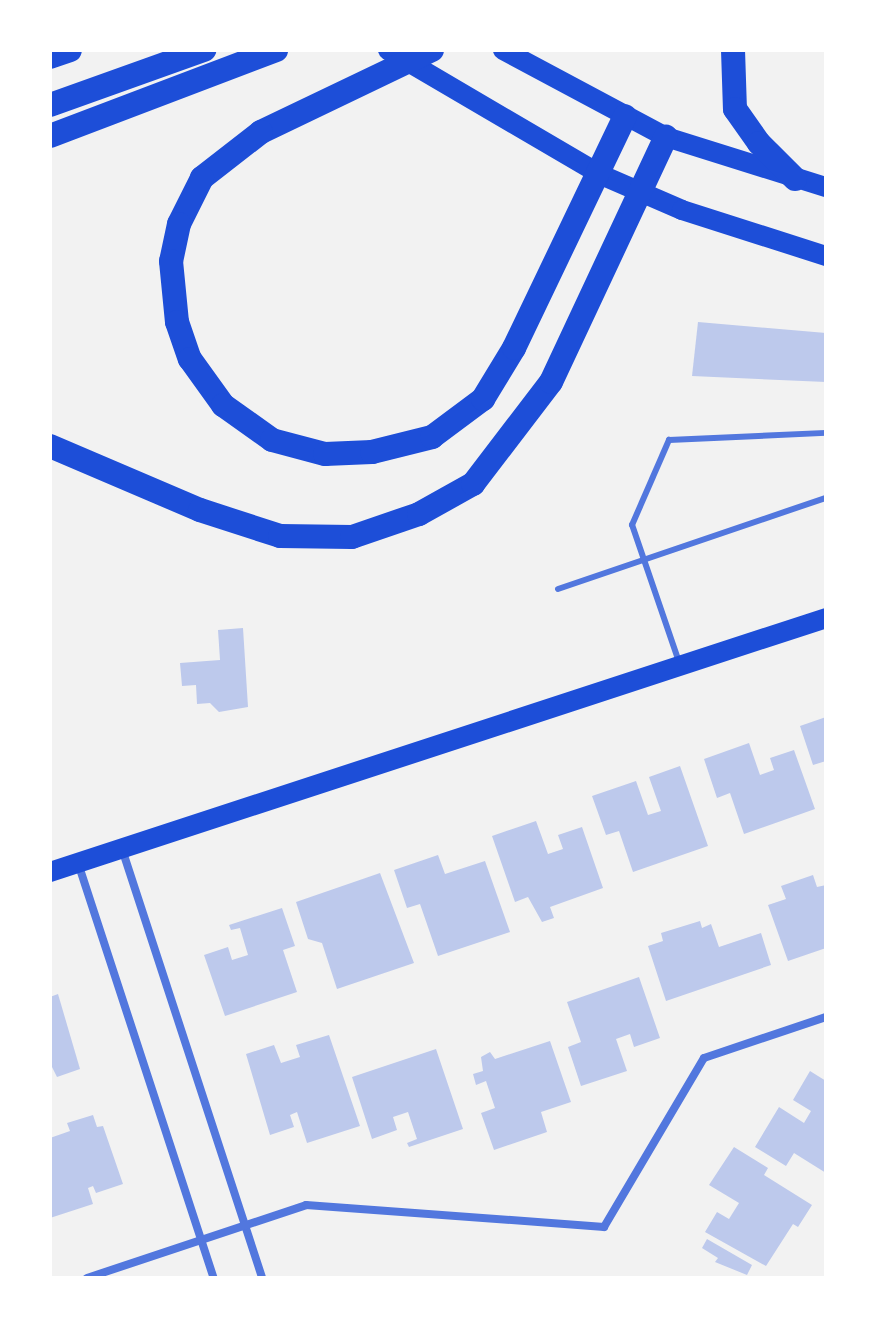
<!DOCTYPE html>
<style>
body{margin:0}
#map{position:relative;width:876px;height:1328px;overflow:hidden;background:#f2f2f2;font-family:Spectral,serif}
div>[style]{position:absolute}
.building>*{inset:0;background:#bdc9ec}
.service>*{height:6px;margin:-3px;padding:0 3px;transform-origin:3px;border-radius:3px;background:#5277de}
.minor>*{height:8px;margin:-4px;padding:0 4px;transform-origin:4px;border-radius:4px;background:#5277de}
.primary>*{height:20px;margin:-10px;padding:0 10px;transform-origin:10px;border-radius:10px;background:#1d4ed8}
.motorway>*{height:24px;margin:-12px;padding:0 12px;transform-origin:12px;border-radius:12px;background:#1d4ed8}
span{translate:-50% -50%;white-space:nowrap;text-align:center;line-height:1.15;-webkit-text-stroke:8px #fff;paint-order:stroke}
.frame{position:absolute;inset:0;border:52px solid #fff;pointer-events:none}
</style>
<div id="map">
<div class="building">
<i style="clip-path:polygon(698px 322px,826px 333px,826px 382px,692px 376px)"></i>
<i style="clip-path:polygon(243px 628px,248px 707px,219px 712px,210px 703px,197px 704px,196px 685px,182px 686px,180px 663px,220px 660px,218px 630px)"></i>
<i style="clip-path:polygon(826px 717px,826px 761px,813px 765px,800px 726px)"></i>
<i style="clip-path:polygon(749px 743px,760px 775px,774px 770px,770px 758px,794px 750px,815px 809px,744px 834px,730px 793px,717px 798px,704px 759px)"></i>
<i style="clip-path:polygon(680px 766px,708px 846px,633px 872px,619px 831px,606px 835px,592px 796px,636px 781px,648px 815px,661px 811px,649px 777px)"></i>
<i style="clip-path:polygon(536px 821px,548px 854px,563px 849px,558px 835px,582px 827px,603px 888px,550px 907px,554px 918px,542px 922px,528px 897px,515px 902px,492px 836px)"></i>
<i style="clip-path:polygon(438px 855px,445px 874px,485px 861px,510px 932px,438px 956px,420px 904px,407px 908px,394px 870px)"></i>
<i style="clip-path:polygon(380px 873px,414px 963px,337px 989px,322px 943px,308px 939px,296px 902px)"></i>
<i style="clip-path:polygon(813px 875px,817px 887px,826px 885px,826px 948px,788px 961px,768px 905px,786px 899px,781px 886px)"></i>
<i style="clip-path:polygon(282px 908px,295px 946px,283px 950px,297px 992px,225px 1016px,204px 955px,228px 947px,232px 960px,248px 955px,240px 928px,231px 930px,229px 925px)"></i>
<i style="clip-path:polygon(700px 921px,702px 928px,711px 924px,719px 947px,761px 933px,771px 965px,666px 1001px,648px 946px,663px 941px,661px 933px)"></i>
<i style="clip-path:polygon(639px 977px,660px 1038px,634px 1047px,630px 1034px,616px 1039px,627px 1071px,581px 1086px,568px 1047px,581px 1042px,567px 1002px)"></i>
<i style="clip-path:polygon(58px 994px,80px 1069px,57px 1077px,50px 1063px,50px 997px)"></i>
<i style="clip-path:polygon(329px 1035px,360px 1126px,307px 1143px,297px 1112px,290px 1115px,294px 1127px,270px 1135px,246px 1054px,274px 1045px,281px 1063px,300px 1057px,296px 1045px)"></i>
<i style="clip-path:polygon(550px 1041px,571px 1102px,541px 1112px,547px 1132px,494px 1150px,481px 1113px,495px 1108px,486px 1081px,476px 1085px,473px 1074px,483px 1071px,481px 1057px,490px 1052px,495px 1059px)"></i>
<i style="clip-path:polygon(436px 1049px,463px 1129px,409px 1147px,407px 1143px,417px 1139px,408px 1112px,393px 1117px,397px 1130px,372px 1139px,352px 1077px)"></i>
<i style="clip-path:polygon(810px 1071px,826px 1081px,826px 1173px,794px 1153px,786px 1166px,755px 1147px,779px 1107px,804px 1123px,811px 1111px,793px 1100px)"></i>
<i style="clip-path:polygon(93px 1115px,97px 1127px,103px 1126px,123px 1184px,96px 1193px,93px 1186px,88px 1188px,93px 1204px,50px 1218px,50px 1138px,70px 1131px,67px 1123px)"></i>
<i style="clip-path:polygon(734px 1147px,768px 1168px,764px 1175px,812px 1205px,798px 1227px,793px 1224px,766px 1266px,705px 1232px,717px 1212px,729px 1219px,739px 1203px,709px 1185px)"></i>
<i style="clip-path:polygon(707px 1239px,752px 1265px,747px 1275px,715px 1262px,718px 1258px,702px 1248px)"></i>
</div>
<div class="service">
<i style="left:558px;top:589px;width:283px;rotate:-18.8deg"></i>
<i style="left:679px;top:662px;width:145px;rotate:-108.9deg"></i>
<i style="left:632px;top:525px;width:93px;rotate:-66.5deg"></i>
<i style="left:669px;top:440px;width:157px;rotate:-2.6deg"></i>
</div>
<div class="minor">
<i style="left:122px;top:849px;width:451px;rotate:71.9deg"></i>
<i style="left:78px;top:863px;width:437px;rotate:71.9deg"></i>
<i style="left:87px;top:1278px;width:231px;rotate:-18.4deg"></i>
<i style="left:306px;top:1205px;width:299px;rotate:4.2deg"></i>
<i style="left:604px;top:1227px;width:196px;rotate:-59.4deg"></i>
<i style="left:704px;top:1058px;width:129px;rotate:-18.6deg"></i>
</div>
<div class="primary">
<i style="left:388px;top:50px;width:245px;rotate:30.4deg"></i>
<i style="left:599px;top:174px;width:90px;rotate:23.4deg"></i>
<i style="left:682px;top:210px;width:151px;rotate:17.7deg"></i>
<i style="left:503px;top:50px;width:185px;rotate:28.1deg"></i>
<i style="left:666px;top:137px;width:168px;rotate:17.4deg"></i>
<i style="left:50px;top:872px;width:817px;rotate:-18.12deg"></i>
</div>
<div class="motorway">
<i style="left:432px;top:50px;width:190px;rotate:154.4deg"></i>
<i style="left:261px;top:132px;width:75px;rotate:142.1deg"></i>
<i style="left:202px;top:178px;width:51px;rotate:116.6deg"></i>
<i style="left:179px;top:224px;width:38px;rotate:102deg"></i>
<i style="left:171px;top:261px;width:61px;rotate:84.4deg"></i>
<i style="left:177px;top:322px;width:39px;rotate:71deg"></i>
<i style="left:190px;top:359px;width:57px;rotate:54.3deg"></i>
<i style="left:223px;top:405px;width:60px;rotate:35.5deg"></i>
<i style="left:272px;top:440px;width:55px;rotate:14.8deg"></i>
<i style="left:325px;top:454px;width:47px;rotate:-2.4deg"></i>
<i style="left:372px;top:452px;width:62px;rotate:-14deg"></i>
<i style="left:432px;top:437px;width:64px;rotate:-36.7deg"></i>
<i style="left:483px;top:399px;width:60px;rotate:-58.7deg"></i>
<i style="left:514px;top:348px;width:257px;rotate:-64.4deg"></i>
<i style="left:733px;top:50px;width:59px;rotate:88.1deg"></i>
<i style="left:735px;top:109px;width:42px;rotate:54.8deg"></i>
<i style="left:759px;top:143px;width:51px;rotate:45deg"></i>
<i style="left:50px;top:57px;width:21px;rotate:-19deg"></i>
<i style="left:50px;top:105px;width:164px;rotate:-19.7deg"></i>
<i style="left:50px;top:136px;width:242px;rotate:-20.8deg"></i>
<i style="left:50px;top:446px;width:163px;rotate:23.1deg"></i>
<i style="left:200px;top:510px;width:84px;rotate:18deg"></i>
<i style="left:280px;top:536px;width:72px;rotate:0.8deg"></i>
<i style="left:352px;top:537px;width:71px;rotate:-18.9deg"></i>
<i style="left:419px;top:514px;width:62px;rotate:-29.1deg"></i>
<i style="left:473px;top:484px;width:128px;rotate:-52.6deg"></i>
<i style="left:551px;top:382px;width:271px;rotate:-64.9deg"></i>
</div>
<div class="frame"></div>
</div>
